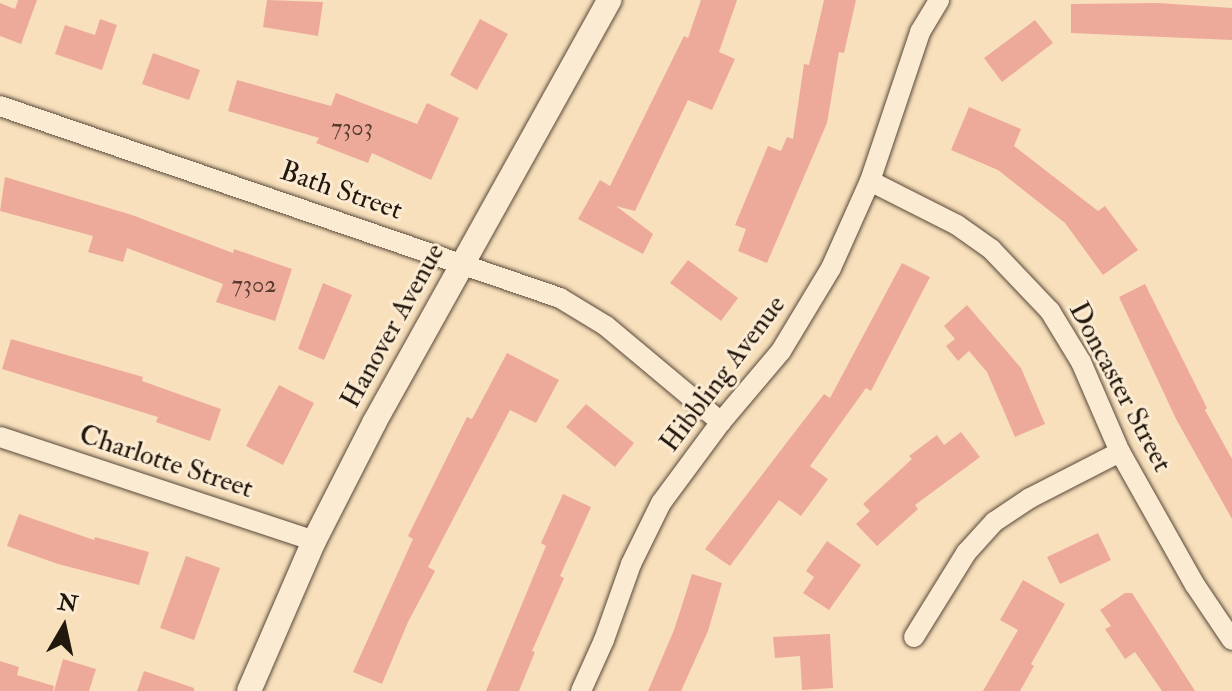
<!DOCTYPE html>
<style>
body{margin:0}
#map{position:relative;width:1232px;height:691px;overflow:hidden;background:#f9e0bc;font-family:"IM FELL Double Pica",serif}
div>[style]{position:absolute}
.building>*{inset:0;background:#edaa9a}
.roads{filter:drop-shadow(0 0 2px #584939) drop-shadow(0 0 2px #584939)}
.minor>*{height:20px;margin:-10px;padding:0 10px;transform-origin:10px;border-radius:10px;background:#fbebd3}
.tertiary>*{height:24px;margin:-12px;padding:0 12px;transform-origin:12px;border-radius:12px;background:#fbebd3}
span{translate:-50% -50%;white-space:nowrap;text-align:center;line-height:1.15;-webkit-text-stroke:6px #fbebd3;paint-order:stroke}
.number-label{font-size:24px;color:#553c30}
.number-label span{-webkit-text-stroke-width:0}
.street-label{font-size:28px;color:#22170d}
.north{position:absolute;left:24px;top:587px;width:80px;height:80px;-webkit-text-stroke:6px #fbebd3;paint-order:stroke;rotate:9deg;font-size:22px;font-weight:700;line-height:32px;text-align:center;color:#22170d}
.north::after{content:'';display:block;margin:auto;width:28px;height:36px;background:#22170d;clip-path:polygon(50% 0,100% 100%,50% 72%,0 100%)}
</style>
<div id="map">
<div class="building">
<i style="clip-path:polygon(18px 0,37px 0,21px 44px,0 36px,0 3px,15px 9px)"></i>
<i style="clip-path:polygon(267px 0,323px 2px,318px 36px,263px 27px)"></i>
<i style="clip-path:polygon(701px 0,737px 0,719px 52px,735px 59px,712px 110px,688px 100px,635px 211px,616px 206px,653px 234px,643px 254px,578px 219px,600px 180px,610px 186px,684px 36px,688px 38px)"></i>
<i style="clip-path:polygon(824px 0,856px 0,844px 53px,839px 52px,827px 123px,767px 263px,738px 251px,746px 229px,735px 225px,768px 146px,781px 151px,787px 137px,793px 139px,804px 64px,809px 65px)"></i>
<i style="clip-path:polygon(1158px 3px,1232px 8px,1232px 40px,1071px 33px,1071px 4px)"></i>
<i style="clip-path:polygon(100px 19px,117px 25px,102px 70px,55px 54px,65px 25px,95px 35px)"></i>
<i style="clip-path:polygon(480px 19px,508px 34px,477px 90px,450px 75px)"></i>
<i style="clip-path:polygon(1035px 20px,1053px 43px,1002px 82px,984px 58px)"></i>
<i style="clip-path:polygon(153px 53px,200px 70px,189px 100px,142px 84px)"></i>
<i style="clip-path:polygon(237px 80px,331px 106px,336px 93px,417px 124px,427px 103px,459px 118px,431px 180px,372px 153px,368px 163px,316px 143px,319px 138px,228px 111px)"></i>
<i style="clip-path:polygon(969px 107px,1021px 129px,1014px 146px,1098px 211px,1105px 206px,1138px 250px,1103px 275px,1065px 223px,998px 170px,951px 150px)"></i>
<i style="clip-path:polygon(5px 177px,132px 215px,233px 253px,234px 249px,292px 269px,275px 321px,216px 302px,223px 284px,127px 248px,123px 262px,88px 252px,93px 236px,0 211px)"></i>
<i style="clip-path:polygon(688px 260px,738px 298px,721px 321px,670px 283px)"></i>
<i style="clip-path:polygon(902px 263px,930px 277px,871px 391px,866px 388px,810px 466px,828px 479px,801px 516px,779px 500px,730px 566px,705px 549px,824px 394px,830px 398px)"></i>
<i style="clip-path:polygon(323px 283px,352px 295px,324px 360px,298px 349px)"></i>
<i style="clip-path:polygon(1145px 284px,1207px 408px,1205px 410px,1232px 459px,1232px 519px,1176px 419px,1119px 297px)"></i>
<i style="clip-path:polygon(967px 305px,1021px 368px,1045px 424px,1015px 437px,987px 372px,969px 351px,958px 361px,946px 346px,955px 339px,944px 326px)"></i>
<i style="clip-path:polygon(11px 339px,143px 377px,142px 381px,221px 409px,210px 441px,156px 422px,158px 417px,2px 369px)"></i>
<i style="clip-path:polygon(507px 353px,559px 380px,536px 423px,510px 410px,428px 567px,435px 571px,408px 622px,382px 684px,353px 672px,413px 539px,408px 536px,467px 417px,472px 419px)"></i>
<i style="clip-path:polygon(279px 385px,314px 403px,283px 465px,246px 446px)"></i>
<i style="clip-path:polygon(586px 404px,634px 443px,615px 467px,566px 427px)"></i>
<i style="clip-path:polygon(961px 432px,980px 457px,915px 505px,918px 509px,877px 546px,856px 524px,870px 511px,863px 504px,912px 459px,909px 456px,937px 435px,944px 445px)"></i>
<i style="clip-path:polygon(563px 494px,591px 507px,560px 576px,564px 578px,532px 651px,535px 652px,519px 691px,486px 691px,546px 546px,541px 543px)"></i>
<i style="clip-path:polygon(19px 514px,94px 540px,95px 537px,149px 552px,139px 585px,58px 564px,7px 546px)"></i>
<i style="clip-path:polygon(1098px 533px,1111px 560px,1060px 584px,1047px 557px)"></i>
<i style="clip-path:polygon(827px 541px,861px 565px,829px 610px,803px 593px,814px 577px,806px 571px)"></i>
<i style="clip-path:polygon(186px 556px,220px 568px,194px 640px,160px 628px)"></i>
<i style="clip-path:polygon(692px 574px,722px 583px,708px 631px,681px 691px,648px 691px,674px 630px)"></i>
<i style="clip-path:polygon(1023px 580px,1065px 604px,1031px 664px,1034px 666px,1020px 691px,983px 691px,1018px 630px,1000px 620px)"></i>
<i style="clip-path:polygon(1125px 593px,1132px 593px,1195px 691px,1162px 691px,1135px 652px,1125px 659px,1105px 629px,1111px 626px,1100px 610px)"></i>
<i style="clip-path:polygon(830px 634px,833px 688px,802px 690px,800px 656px,775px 658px,773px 637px)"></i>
<i style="clip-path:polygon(63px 659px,96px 669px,89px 691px,54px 691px)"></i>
<i style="clip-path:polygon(0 661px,19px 667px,17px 675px,54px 686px,53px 691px,0 691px)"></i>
<i style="clip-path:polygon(144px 671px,194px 688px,194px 691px,137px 691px)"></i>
</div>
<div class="roads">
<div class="minor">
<i style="left:0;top:106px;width:592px;rotate:18.92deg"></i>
<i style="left:560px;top:298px;width:54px;rotate:31.3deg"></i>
<i style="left:606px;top:326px;width:150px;rotate:39.9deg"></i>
<i style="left:870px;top:181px;width:97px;rotate:26.8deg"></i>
<i style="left:957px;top:225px;width:42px;rotate:35.2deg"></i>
<i style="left:991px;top:249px;width:86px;rotate:46.4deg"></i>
<i style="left:1050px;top:311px;width:60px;rotate:58.7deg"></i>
<i style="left:1081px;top:362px;width:98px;rotate:66.6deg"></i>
<i style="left:1120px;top:452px;width:153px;rotate:60.6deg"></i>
<i style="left:1195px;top:585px;width:66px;rotate:56.1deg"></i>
<i style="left:0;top:437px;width:331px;rotate:18.3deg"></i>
<i style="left:914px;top:637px;width:99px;rotate:-58.2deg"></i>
<i style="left:966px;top:553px;width:42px;rotate:-47.9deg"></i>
<i style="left:994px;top:522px;width:43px;rotate:-33.7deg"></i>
<i style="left:1030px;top:498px;width:101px;rotate:-27.1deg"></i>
<i style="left:581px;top:691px;width:56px;rotate:-65.7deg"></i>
<i style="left:604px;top:640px;width:81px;rotate:-70.4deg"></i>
<i style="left:631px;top:564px;width:68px;rotate:-63.8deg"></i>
<i style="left:661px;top:503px;width:101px;rotate:-53.5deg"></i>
<i style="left:721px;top:422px;width:93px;rotate:-49.8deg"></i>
<i style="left:781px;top:351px;width:97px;rotate:-58.9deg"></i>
<i style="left:831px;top:268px;width:95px;rotate:-65.9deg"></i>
<i style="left:870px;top:181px;width:157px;rotate:-71.4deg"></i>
<i style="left:920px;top:32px;width:37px;rotate:-59deg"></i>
</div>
<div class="tertiary">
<i style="left:249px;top:691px;width:163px;rotate:-66.6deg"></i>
<i style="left:314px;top:541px;width:132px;rotate:-63deg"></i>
<i style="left:374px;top:423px;width:484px;rotate:-60.9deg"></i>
</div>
</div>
<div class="number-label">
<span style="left:352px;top:128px">7303</span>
<span style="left:254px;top:285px">7302</span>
</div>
<div class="street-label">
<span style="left:341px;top:191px;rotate:19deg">Bath Street</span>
<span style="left:393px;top:326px;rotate:-61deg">Hanover Avenue</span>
<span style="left:723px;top:374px;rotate:-53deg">Hibbling Avenue</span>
<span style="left:1120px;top:387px;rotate:62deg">Doncaster Street</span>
<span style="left:166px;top:462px;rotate:18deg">Charlotte Street</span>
</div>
<div class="north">N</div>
</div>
